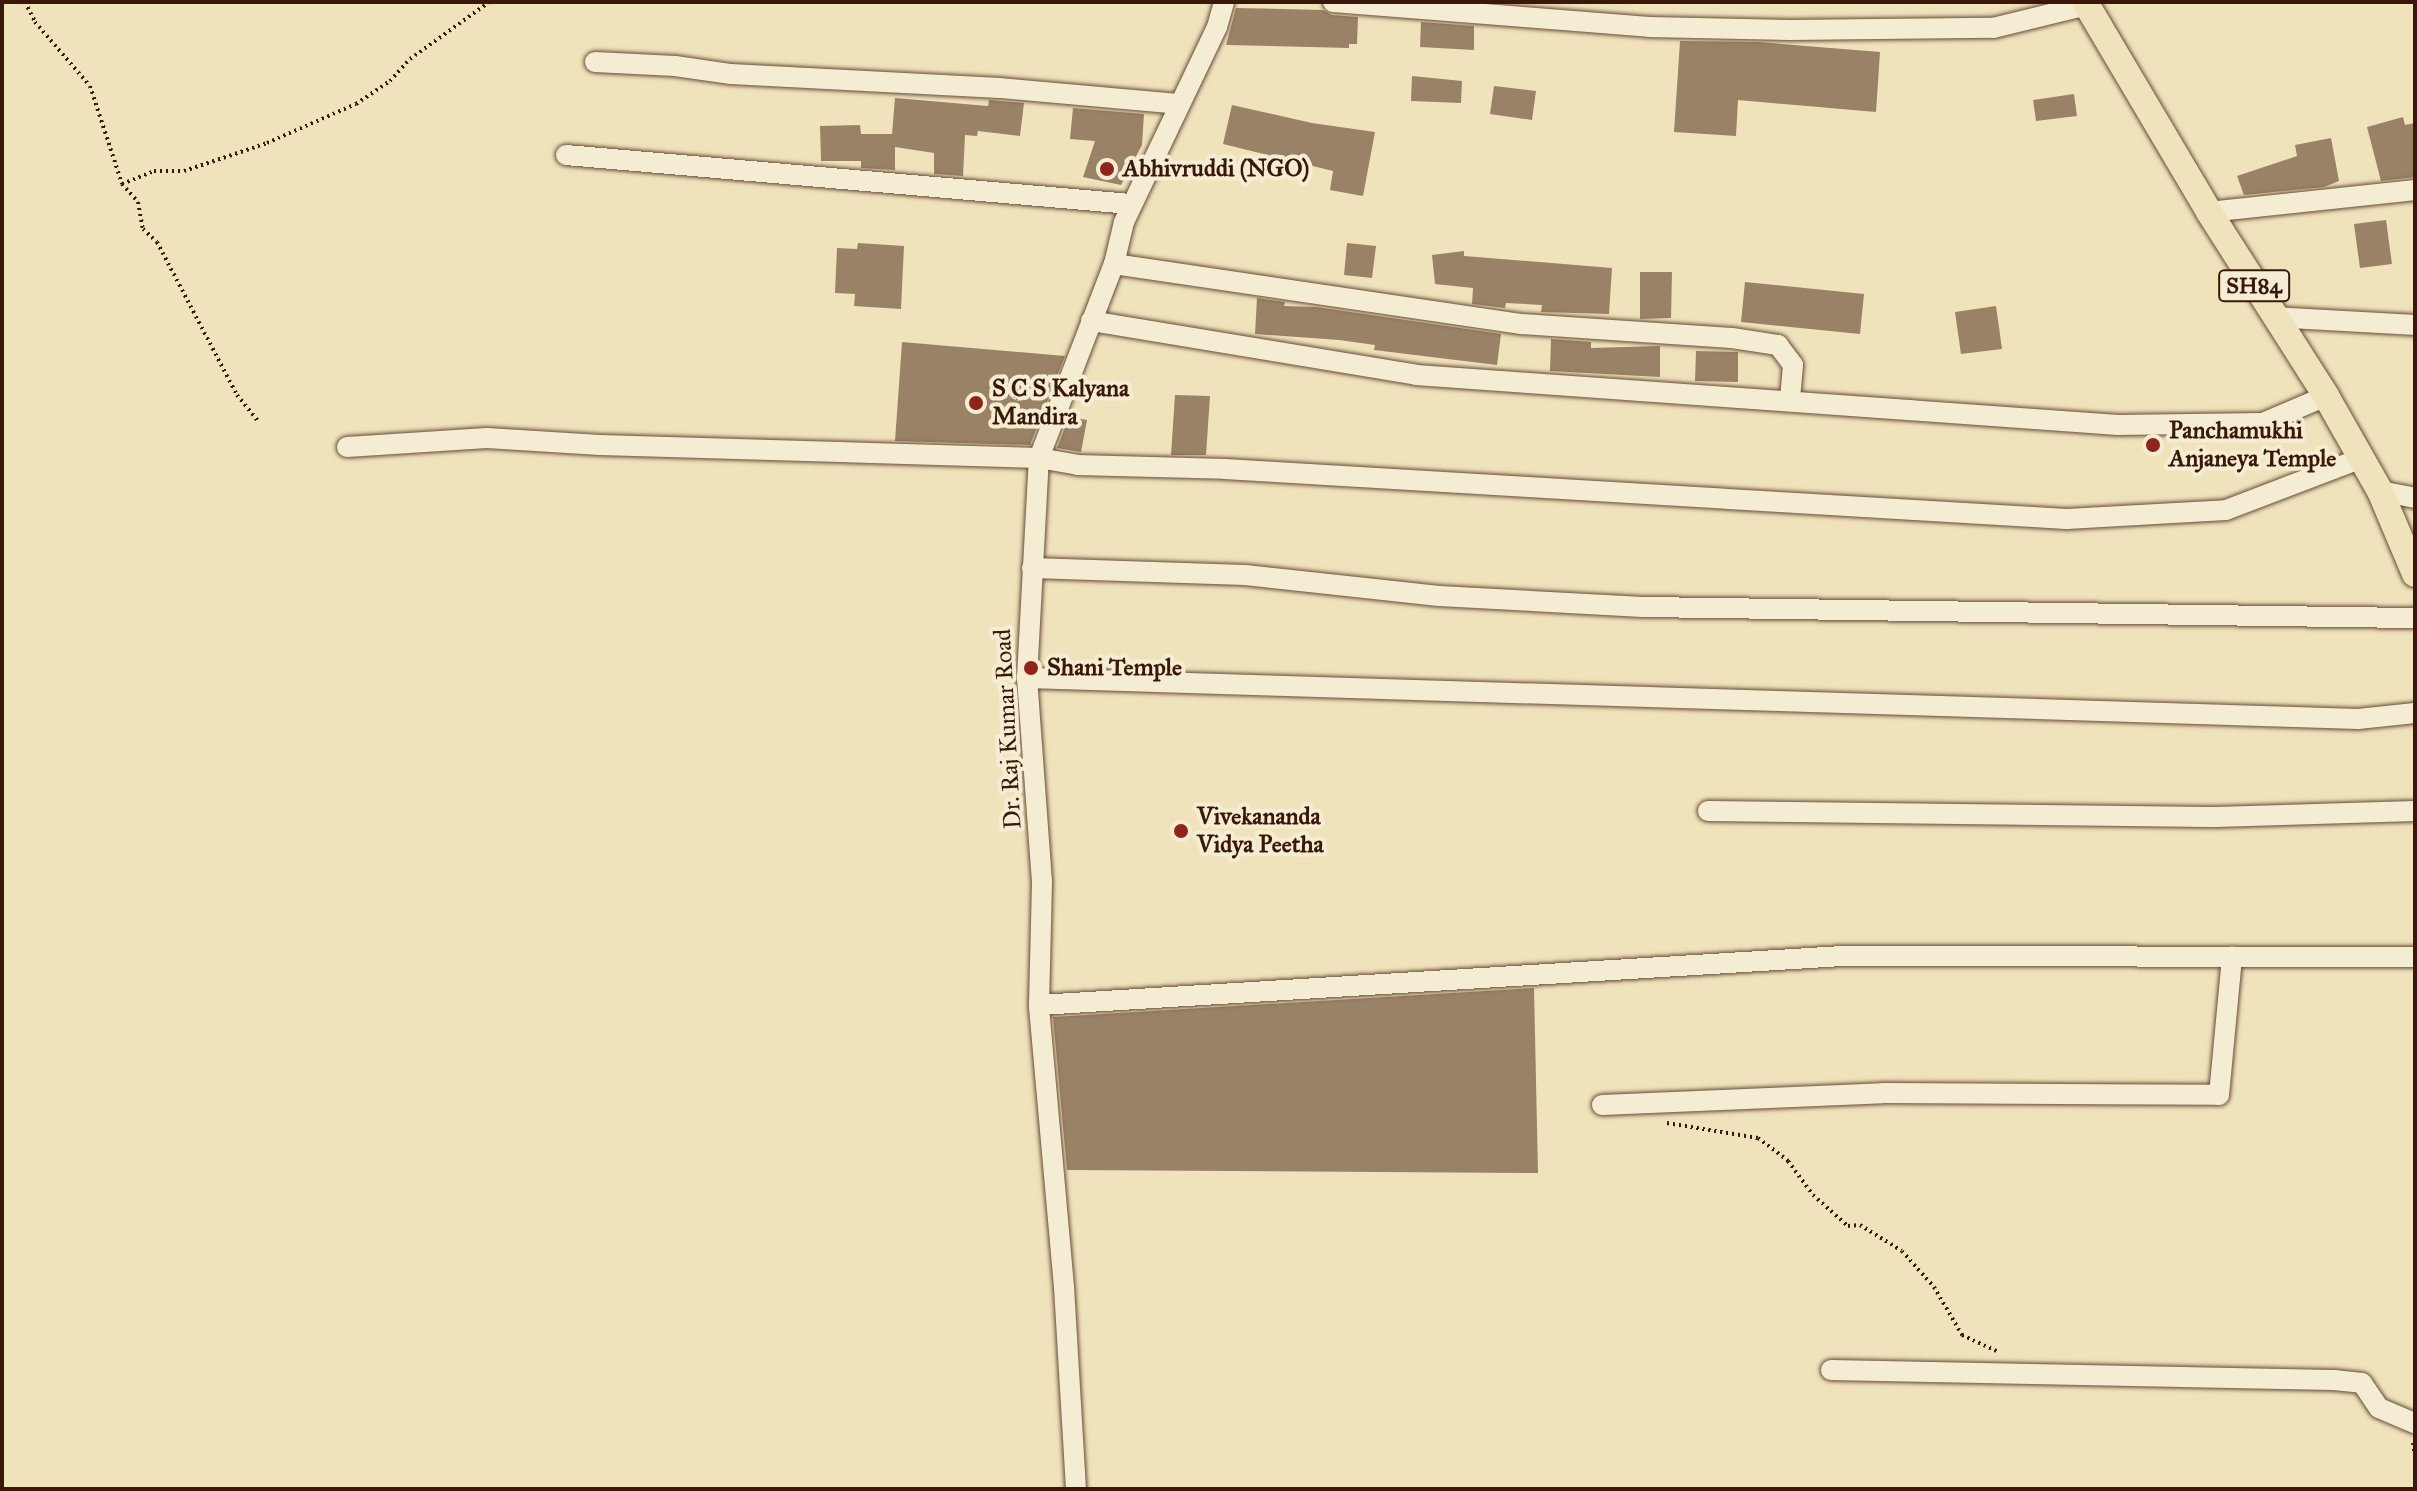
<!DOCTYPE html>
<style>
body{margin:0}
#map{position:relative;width:2417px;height:1491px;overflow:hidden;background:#f0e3bc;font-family:"IM FELL Great Primer",serif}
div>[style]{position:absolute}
.building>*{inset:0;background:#998266}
.path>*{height:4px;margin-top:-2px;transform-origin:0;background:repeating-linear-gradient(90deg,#3a1809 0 2px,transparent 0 6px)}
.roads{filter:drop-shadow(0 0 2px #684b36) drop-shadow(0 0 2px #684b36)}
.minor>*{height:20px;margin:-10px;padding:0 10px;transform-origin:10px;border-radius:10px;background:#f5edd3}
.major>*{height:26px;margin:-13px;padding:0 13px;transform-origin:13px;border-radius:13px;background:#f0e3bc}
.dots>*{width:22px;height:22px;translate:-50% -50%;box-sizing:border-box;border:4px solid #f5edd3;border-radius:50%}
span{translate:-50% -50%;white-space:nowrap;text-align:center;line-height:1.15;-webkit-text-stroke:8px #f5edd3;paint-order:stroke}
.shield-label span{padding:2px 6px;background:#f5edd3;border:2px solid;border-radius:6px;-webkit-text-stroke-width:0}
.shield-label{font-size:22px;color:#3a1809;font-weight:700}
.poi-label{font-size:24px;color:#3a1809;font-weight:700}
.left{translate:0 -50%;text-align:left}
.street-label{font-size:24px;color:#3a1809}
.frame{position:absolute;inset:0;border:4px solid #3a1809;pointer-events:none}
</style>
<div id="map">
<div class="building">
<i style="clip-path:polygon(1236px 8px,1323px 10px,1332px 15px,1358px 17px,1357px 44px,1349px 44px,1349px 48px,1226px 45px)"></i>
<i style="clip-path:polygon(1421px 22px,1474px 26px,1474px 50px,1420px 47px)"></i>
<i style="clip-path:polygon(1680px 41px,1758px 42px,1880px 52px,1876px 112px,1738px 100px,1736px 136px,1674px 132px)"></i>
<i style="clip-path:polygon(1412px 76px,1462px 81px,1461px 103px,1411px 101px)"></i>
<i style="clip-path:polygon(1494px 86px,1536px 91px,1532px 120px,1490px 114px)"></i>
<i style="clip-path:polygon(2074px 94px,2077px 116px,2036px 121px,2033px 100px)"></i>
<i style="clip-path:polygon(895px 98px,988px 106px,989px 100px,1024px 103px,1020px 136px,978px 131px,977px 136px,965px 135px,963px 176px,934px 174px,934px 153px,895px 147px,895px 170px,861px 168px,861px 161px,821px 161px,820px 126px,860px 125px,861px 134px,892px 134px)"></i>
<i style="clip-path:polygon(1232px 105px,1312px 123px,1375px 132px,1363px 196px,1330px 190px,1333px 171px,1223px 144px)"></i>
<i style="clip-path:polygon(1073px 108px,1144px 114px,1142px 145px,1121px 185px,1083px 177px,1095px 141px,1070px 139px)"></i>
<i style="clip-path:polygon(2403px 117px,2405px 125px,2415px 123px,2415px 177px,2381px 181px,2367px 127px)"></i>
<i style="clip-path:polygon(2331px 138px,2339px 181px,2324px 187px,2244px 195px,2237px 176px,2297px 156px,2295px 145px)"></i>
<i style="clip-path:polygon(2386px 220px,2392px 264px,2360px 268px,2354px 224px)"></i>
<i style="clip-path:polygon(858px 243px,904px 246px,901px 309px,854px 306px,855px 294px,835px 293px,837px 248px,857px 249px)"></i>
<i style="clip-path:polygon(1347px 243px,1376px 246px,1372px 278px,1344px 275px)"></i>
<i style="clip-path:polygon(1464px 251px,1464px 256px,1612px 268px,1609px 314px,1541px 312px,1542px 305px,1506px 303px,1505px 308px,1472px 304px,1473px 288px,1435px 284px,1432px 255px)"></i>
<i style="clip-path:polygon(1640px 272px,1672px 272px,1671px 318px,1640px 319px)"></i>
<i style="clip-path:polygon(1745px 282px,1864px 294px,1860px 334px,1741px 322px)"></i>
<i style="clip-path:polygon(1257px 298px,1285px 302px,1284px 306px,1316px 307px,1501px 334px,1497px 365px,1374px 350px,1375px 345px,1339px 340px,1255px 334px)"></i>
<i style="clip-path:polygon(1996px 306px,2002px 349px,1961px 354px,1955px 312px)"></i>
<i style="clip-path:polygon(1551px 339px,1591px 342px,1591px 348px,1660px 346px,1660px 377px,1550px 371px)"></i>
<i style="clip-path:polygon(902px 342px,1065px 356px,1030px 445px,895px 441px)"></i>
<i style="clip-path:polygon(1696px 351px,1738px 352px,1738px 382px,1695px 381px)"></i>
<i style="clip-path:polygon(1175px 395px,1210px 396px,1206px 455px,1171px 455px)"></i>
<i style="clip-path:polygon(1069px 417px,1087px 420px,1081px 452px,1057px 448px)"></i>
<i style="clip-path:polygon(1534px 988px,1538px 1173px,1067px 1170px,1053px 1017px)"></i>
</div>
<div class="path">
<i style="left:25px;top:2px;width:22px;rotate:63deg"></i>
<i style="left:35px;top:22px;width:84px;rotate:49.3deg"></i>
<i style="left:90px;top:86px;width:103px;rotate:71.9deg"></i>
<i style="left:122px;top:184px;width:24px;rotate:48deg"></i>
<i style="left:138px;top:202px;width:27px;rotate:80deg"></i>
<i style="left:143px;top:229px;width:19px;rotate:43deg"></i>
<i style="left:157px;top:242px;width:173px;rotate:62.4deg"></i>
<i style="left:237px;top:395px;width:35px;rotate:51deg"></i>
<i style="left:122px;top:184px;width:35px;rotate:-22deg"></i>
<i style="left:154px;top:171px;width:30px"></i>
<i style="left:184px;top:171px;width:88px;rotate:-18.6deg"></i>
<i style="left:267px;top:143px;width:97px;rotate:-23.7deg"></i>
<i style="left:356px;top:104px;width:41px;rotate:-34.1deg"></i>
<i style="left:390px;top:81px;width:30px;rotate:-48deg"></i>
<i style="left:410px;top:59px;width:97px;rotate:-35.8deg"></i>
<i style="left:1667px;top:1123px;width:92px;rotate:9.4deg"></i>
<i style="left:1758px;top:1138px;width:38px;rotate:37deg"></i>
<i style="left:1788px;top:1161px;width:42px;rotate:53.7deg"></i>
<i style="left:1813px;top:1195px;width:47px;rotate:41.5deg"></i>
<i style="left:1848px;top:1226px;width:12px;rotate:-5deg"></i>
<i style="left:1860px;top:1225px;width:49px;rotate:31.8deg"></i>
<i style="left:1902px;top:1251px;width:48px;rotate:48.4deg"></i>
<i style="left:1934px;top:1287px;width:56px;rotate:59.7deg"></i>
<i style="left:1962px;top:1335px;width:38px;rotate:25deg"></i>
<i style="left:2413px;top:1443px;width:13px;rotate:81deg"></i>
</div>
<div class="roads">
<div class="minor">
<i style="left:1333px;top:2px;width:317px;rotate:4.5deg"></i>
<i style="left:1649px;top:27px;width:141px;rotate:1.2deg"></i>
<i style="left:1790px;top:30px;width:203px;rotate:-0.6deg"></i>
<i style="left:1993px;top:28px;width:97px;rotate:-13.7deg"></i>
<i style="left:595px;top:62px;width:80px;rotate:2.9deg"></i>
<i style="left:675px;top:66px;width:57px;rotate:8.1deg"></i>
<i style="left:731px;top:74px;width:269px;rotate:3deg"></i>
<i style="left:1000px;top:88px;width:180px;rotate:5.1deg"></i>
<i style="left:566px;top:155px;width:567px;rotate:4.96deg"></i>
<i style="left:2209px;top:212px;width:207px;rotate:-6.1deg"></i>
<i style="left:1114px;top:264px;width:412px;rotate:8.4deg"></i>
<i style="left:1522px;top:324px;width:210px;rotate:3.8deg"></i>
<i style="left:1732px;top:338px;width:47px;rotate:8.7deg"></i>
<i style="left:1778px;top:345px;width:25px;rotate:53deg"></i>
<i style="left:1793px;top:365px;width:36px;rotate:95deg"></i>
<i style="left:2273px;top:317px;width:142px;rotate:3.2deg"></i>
<i style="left:1091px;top:321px;width:329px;rotate:9.4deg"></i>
<i style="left:1416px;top:375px;width:704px;rotate:4.07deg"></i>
<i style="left:2118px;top:425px;width:145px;rotate:-0.8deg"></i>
<i style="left:2263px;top:423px;width:69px;rotate:-23.2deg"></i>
<i style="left:347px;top:447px;width:140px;rotate:-3.7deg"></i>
<i style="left:487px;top:438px;width:113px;rotate:3.5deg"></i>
<i style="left:600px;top:445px;width:439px;rotate:1.7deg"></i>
<i style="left:1039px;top:458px;width:39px;rotate:10deg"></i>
<i style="left:1077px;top:465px;width:148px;rotate:1.5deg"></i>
<i style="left:1225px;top:469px;width:843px;rotate:3.4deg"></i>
<i style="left:2067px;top:519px;width:159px;rotate:-3.2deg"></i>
<i style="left:2226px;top:510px;width:146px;rotate:-20.9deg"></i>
<i style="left:2380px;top:491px;width:36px;rotate:11deg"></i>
<i style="left:1032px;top:568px;width:213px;rotate:1.9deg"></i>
<i style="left:1245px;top:575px;width:195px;rotate:6.2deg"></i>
<i style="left:1439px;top:596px;width:204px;rotate:3.1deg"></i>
<i style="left:1643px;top:607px;width:772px;rotate:0.82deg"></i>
<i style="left:1027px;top:678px;width:1332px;rotate:1.76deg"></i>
<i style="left:2358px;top:719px;width:57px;rotate:-6deg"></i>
<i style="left:1708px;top:811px;width:508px;rotate:0.68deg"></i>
<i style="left:2216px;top:817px;width:199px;rotate:-1.7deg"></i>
<i style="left:1039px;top:1005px;width:804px;rotate:-3.49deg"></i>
<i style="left:1842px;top:956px;width:573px;rotate:0.1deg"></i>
<i style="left:1602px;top:1105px;width:281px;rotate:-2.4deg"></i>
<i style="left:1883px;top:1093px;width:336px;rotate:0.3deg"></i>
<i style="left:2219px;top:1095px;width:139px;rotate:-84.6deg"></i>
<i style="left:1831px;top:1370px;width:503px;rotate:1.14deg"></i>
<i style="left:2334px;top:1380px;width:28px;rotate:6deg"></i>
<i style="left:2362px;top:1383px;width:30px;rotate:56deg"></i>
<i style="left:2379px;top:1408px;width:39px;rotate:23deg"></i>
<i style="left:1076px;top:1489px;width:202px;rotate:-93.4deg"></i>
<i style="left:1064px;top:1287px;width:283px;rotate:-95.1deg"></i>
<i style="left:1039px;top:1005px;width:123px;rotate:-88.6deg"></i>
<i style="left:1042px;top:882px;width:205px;rotate:-94.2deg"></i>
<i style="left:1027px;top:678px;width:220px;rotate:-86.9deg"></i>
<i style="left:1039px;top:458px;width:208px;rotate:-68.9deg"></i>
<i style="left:1114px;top:264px;width:43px;rotate:-76.6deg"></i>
<i style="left:1124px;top:222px;width:216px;rotate:-64.5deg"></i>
<i style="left:1217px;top:27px;width:26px;rotate:-74deg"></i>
</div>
<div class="major">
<i style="left:2085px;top:2px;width:244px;rotate:59.4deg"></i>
<i style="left:2209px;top:212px;width:218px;rotate:57.5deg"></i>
<i style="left:2326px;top:396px;width:109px;rotate:60.4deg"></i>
<i style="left:2380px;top:491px;width:90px;rotate:67.1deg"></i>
</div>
</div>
<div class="dots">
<i style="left:1107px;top:169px;background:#8f2418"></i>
<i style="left:976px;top:403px;background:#8f2418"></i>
<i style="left:2153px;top:445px;background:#8f2418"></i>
<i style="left:1031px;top:668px;background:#8f2418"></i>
<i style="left:1181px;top:831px;background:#8f2418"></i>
</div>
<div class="shield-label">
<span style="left:2254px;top:286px">SH84</span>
</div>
<div class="poi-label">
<span class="left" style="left:1123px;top:169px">Abhivruddi (NGO)</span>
<span class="left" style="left:992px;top:403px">S C S Kalyana<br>Mandira</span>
<span class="left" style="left:2169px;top:445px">Panchamukhi<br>Anjaneya Temple</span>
<span class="left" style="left:1047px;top:668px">Shani Temple</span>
<span class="left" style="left:1197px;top:831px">Vivekananda<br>Vidya Peetha</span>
</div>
<div class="street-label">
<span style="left:1008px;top:729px;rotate:-93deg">Dr. Raj Kumar Road</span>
</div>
<div class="frame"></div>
</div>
